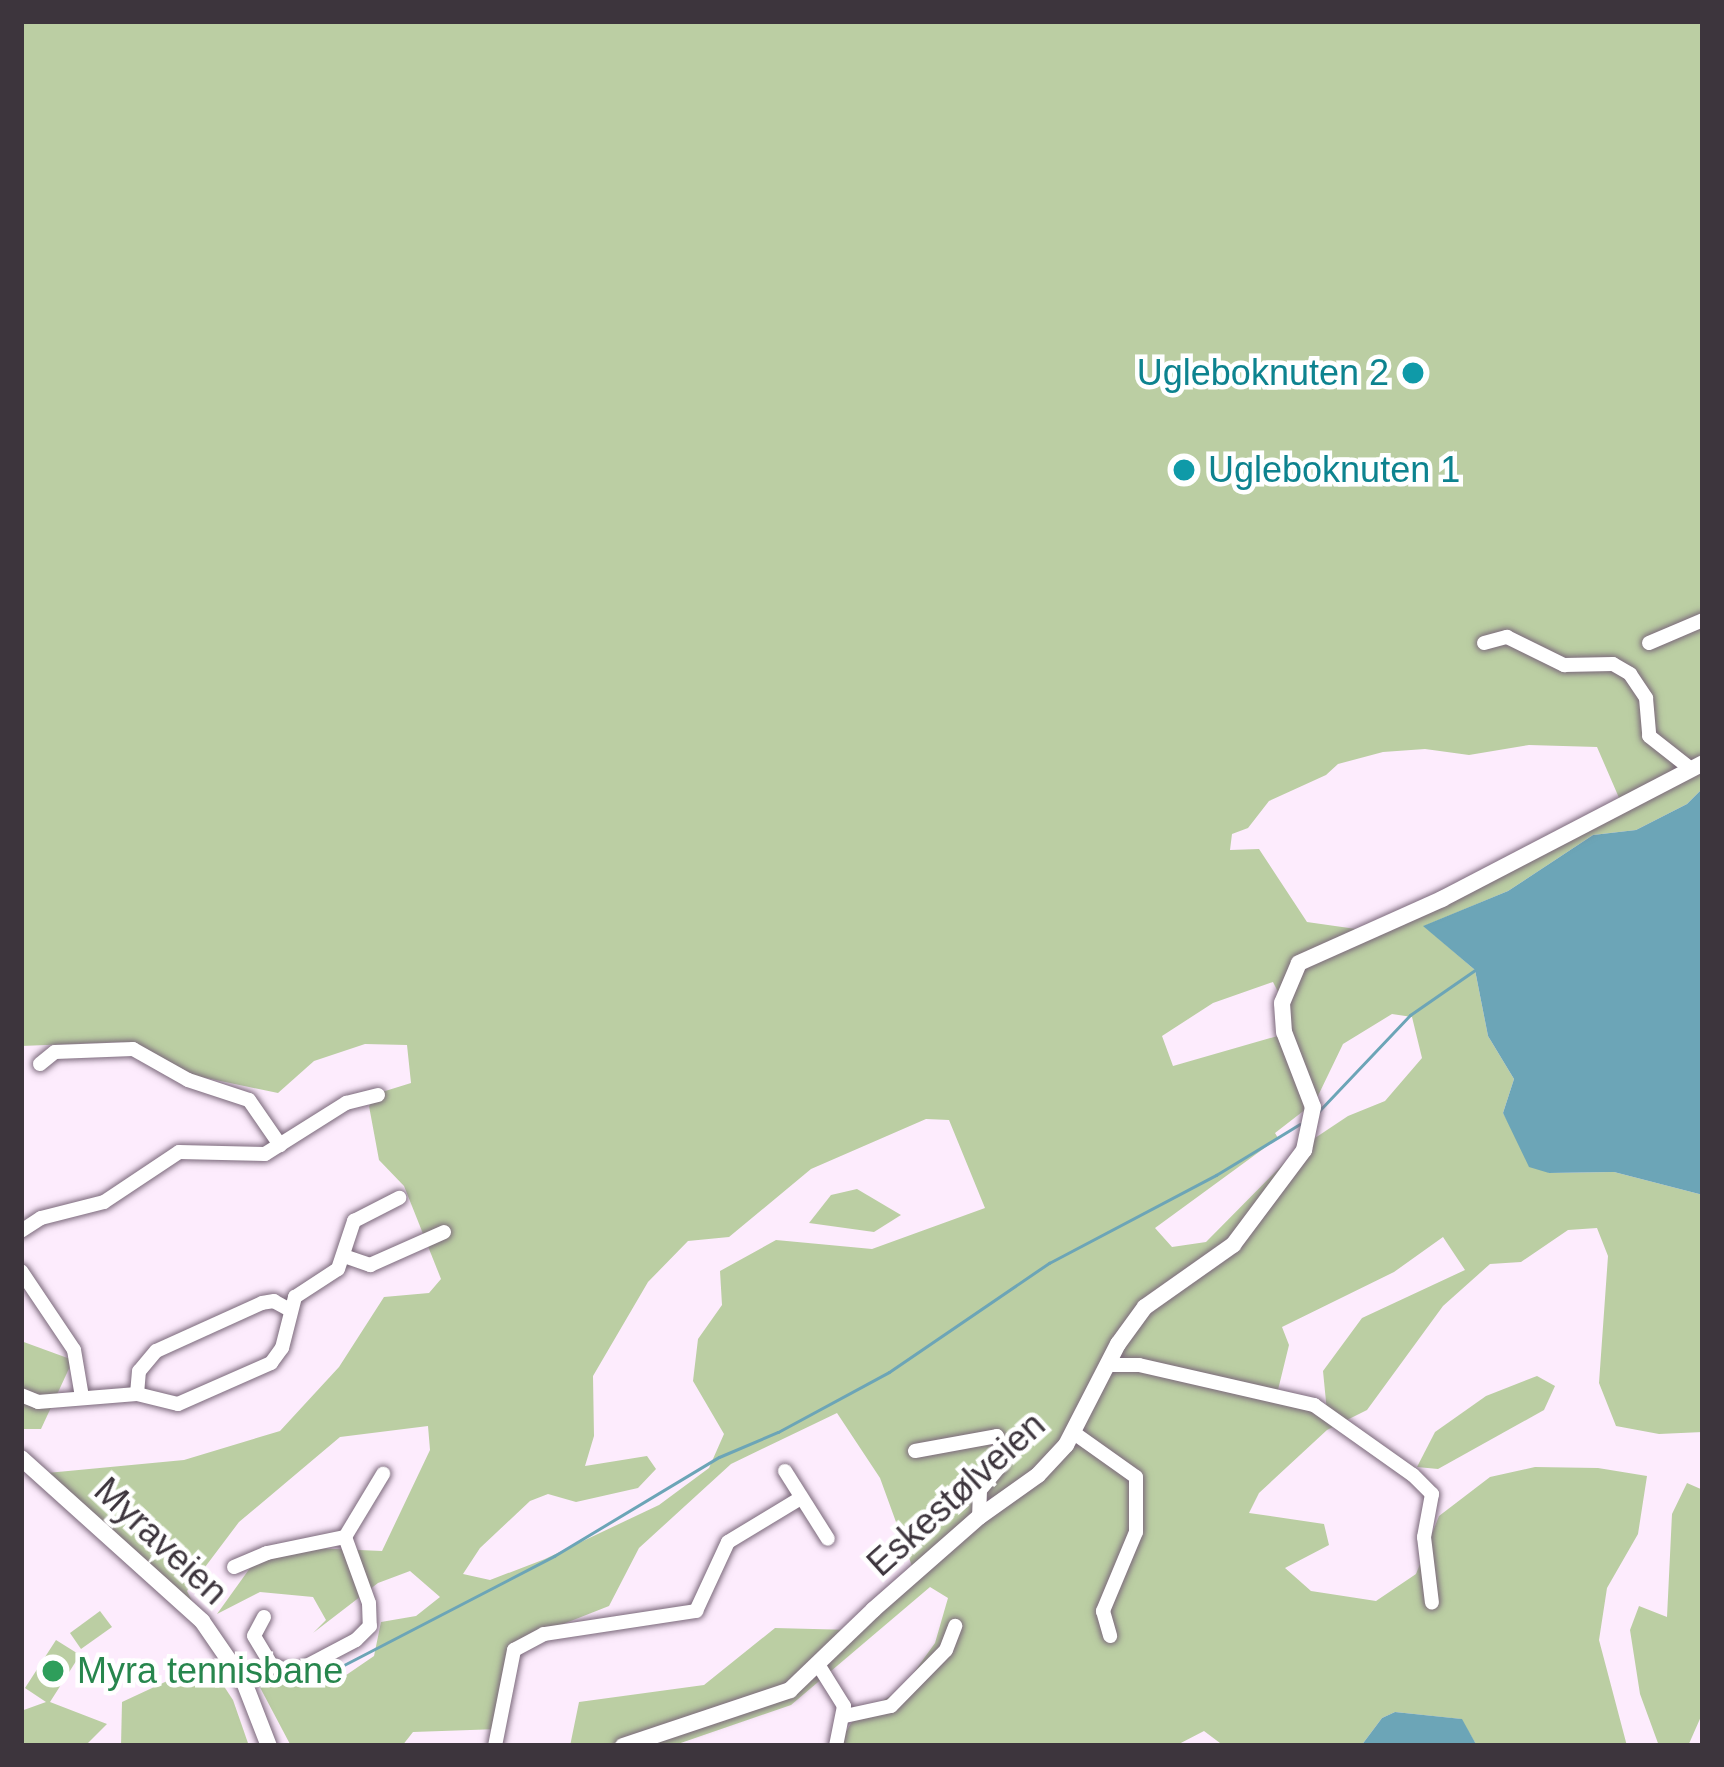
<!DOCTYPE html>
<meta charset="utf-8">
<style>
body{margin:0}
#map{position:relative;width:1724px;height:1767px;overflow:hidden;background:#fdecfd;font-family:Arial,sans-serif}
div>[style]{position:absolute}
.green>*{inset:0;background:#bbcea3}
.water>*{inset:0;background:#6ca5b7}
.stream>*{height:3px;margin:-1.5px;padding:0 1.5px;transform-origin:1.5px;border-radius:1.5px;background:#6ca5b7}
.roads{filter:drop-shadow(0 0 3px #7a687a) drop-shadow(0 0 3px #7a687a)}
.minor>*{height:14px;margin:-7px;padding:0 7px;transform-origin:7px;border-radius:7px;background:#fff}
.major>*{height:16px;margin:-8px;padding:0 8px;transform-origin:8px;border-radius:8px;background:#fff}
.dots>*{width:33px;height:33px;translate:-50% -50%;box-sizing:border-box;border:6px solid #fff;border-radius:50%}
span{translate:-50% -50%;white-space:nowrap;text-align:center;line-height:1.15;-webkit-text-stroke:9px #fff;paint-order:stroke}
.culture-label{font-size:36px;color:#0d838f}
.right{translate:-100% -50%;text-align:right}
.left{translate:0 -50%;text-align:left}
.street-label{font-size:36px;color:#3d353d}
.leisure-label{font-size:36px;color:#27864d}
.frame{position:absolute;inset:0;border:24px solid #3d353d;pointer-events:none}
</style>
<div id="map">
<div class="green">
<i style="clip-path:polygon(evenodd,21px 21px,1703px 21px,1703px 788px,1687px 804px,1636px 830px,1593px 835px,1508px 891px,1424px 926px,1475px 970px,1488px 1036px,1514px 1079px,1503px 1113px,1526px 1154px,1549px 1173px,1614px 1172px,1703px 1195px,1703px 1432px,1659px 1434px,1616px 1426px,1599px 1383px,1608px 1256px,1597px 1228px,1568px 1230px,1521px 1262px,1490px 1264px,1443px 1306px,1367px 1410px,1327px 1430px,1259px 1493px,1249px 1513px,1324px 1524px,1329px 1545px,1285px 1568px,1311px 1591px,1376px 1601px,1416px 1574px,1439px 1516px,1490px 1477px,1535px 1467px,1598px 1468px,1647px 1476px,1638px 1534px,1607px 1588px,1599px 1640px,1627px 1746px,1477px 1746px,1461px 1719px,1395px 1712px,1382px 1718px,1361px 1746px,1224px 1746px,1204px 1731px,1175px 1746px,837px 1746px,855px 1717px,902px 1689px,935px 1643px,948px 1598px,930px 1587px,791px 1705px,672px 1746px,570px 1746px,579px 1702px,704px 1685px,775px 1628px,852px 1630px,916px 1577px,880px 1478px,837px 1413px,731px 1464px,639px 1548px,609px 1606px,548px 1630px,514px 1657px,499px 1729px,413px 1732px,402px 1746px,291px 1746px,255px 1678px,271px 1674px,336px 1682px,374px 1656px,381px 1622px,416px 1616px,440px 1597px,410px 1571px,378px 1583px,313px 1633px,326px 1620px,313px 1597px,260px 1592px,217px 1614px,255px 1561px,312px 1548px,382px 1551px,430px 1450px,428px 1426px,340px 1437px,239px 1522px,187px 1591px,193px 1603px,47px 1473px,184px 1460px,280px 1431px,339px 1367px,384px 1297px,429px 1293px,441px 1279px,404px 1186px,379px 1160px,369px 1106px,382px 1092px,411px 1083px,407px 1045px,365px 1044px,314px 1061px,278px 1093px,192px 1075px,122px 1042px,21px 1046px,21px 21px,1529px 745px,1597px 747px,1623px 807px,1370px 931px,1307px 922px,1259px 849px,1230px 850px,1232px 834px,1248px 828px,1269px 801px,1326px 775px,1338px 764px,1383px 752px,1425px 749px,1469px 755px,1529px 745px,21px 21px,1273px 982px,1282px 1000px,1281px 1035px,1173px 1066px,1162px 1036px,1213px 1003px,1273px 982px,21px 21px,1392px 1014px,1412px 1017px,1422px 1058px,1385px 1101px,1348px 1116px,1297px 1150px,1206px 1242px,1172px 1247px,1155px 1228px,1278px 1138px,1275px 1133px,1315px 1102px,1343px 1044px,1392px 1014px,21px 21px,926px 1119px,949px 1120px,985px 1208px,872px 1249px,776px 1240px,720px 1271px,722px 1305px,698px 1339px,693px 1381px,724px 1434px,709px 1468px,659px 1505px,545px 1559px,490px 1580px,463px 1574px,480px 1548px,530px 1501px,548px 1494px,576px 1502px,638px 1488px,656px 1469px,647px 1456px,585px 1466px,594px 1436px,593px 1376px,648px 1282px,688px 1241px,729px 1237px,811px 1169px,926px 1119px,21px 21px,1443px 1237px,1465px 1270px,1362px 1318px,1323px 1371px,1327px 1412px,1277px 1394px,1289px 1345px,1282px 1327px,1394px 1272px,1443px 1237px)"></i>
<i style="clip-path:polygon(857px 1189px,901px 1215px,874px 1232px,809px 1223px,831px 1195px)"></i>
<i style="clip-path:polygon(21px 1341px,73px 1360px,41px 1429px,21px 1429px)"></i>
<i style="clip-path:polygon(1537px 1376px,1555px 1386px,1544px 1410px,1438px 1469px,1417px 1467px,1435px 1432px,1486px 1396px)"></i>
<i style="clip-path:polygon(1687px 1483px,1703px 1490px,1703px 1712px,1688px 1746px,1659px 1746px,1640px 1694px,1630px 1630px,1639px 1606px,1667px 1617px,1672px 1514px)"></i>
<i style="clip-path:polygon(100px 1611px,112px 1627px,81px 1649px,70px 1633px)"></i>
<i style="clip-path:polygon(56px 1640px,80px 1655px,50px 1702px,107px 1724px,85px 1746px,21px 1746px,21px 1711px,46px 1702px,25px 1688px)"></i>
<i style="clip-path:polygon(208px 1662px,233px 1700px,249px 1746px,121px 1746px,122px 1702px)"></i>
</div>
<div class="water">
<i style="clip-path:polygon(1703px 788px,1703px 1195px,1614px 1172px,1549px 1173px,1529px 1167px,1503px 1113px,1514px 1079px,1488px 1036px,1475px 970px,1423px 926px,1508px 891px,1593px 835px,1636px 830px,1687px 804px)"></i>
<i style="clip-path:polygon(1395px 1712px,1462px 1719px,1477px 1746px,1361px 1746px,1382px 1718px)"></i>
</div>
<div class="stream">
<i style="left:1318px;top:1112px;width:134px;rotate:-46.5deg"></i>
<i style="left:1410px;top:1015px;width:79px;rotate:-34.7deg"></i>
<i style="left:311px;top:1682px;width:274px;rotate:-27.4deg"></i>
<i style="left:554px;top:1556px;width:192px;rotate:-31deg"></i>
<i style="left:719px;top:1457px;width:64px;rotate:-23deg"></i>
<i style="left:778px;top:1432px;width:126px;rotate:-28.4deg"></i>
<i style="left:889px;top:1372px;width:194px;rotate:-34.3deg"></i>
<i style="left:1049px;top:1263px;width:189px;rotate:-27.8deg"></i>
<i style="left:1216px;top:1175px;width:98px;rotate:-31.3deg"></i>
</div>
<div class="roads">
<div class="minor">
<i style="left:1484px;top:643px;width:24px;rotate:-15deg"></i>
<i style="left:1507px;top:637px;width:64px;rotate:26.2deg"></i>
<i style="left:1564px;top:665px;width:49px;rotate:-1.2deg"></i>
<i style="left:1613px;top:664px;width:20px;rotate:30deg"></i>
<i style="left:1630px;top:674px;width:29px;rotate:56deg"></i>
<i style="left:1646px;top:698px;width:38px;rotate:85deg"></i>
<i style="left:1649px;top:736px;width:53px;rotate:38.2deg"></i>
<i style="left:1649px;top:643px;width:59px;rotate:-23.1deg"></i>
<i style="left:40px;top:1064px;width:19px;rotate:-39deg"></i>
<i style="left:55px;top:1052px;width:78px;rotate:-2.2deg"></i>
<i style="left:133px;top:1049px;width:63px;rotate:29.4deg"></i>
<i style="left:188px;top:1080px;width:64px;rotate:18.2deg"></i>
<i style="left:249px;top:1100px;width:55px;rotate:55.4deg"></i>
<i style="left:21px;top:1231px;width:24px;rotate:-33deg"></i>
<i style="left:41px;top:1218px;width:65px;rotate:-14.3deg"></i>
<i style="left:104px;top:1202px;width:90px;rotate:-33.7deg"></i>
<i style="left:179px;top:1152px;width:86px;rotate:1.3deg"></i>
<i style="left:265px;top:1154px;width:96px;rotate:-32.2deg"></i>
<i style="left:346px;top:1103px;width:33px;rotate:-14deg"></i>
<i style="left:344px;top:1256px;width:28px;rotate:19deg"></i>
<i style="left:370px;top:1265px;width:81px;rotate:-24deg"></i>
<i style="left:21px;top:1271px;width:95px;rotate:56.1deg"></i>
<i style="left:74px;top:1350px;width:48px;rotate:80.3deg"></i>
<i style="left:290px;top:1310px;width:18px;rotate:-151deg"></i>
<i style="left:274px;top:1301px;width:12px;rotate:171deg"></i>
<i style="left:262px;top:1303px;width:116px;rotate:155.6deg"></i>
<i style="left:156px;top:1351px;width:26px;rotate:130deg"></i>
<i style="left:139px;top:1371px;width:23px;rotate:95deg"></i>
<i style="left:137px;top:1394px;width:42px;rotate:13.7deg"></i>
<i style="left:178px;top:1404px;width:102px;rotate:-23.8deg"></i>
<i style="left:271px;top:1363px;width:19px;rotate:-54deg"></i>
<i style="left:282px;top:1348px;width:53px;rotate:-75.7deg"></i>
<i style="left:295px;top:1297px;width:51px;rotate:-33.1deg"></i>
<i style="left:338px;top:1269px;width:51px;rotate:-71.6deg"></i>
<i style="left:354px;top:1221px;width:51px;rotate:-27.1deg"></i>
<i style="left:1108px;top:1365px;width:31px"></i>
<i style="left:1139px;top:1365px;width:180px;rotate:12.9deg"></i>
<i style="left:1314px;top:1405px;width:121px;rotate:35.3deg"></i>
<i style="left:1413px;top:1475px;width:27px;rotate:45deg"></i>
<i style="left:1432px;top:1494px;width:44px;rotate:100.5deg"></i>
<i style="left:1424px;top:1537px;width:66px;rotate:83.1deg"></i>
<i style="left:21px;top:1395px;width:18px;rotate:22deg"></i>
<i style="left:38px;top:1402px;width:99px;rotate:-4.6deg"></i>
<i style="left:1074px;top:1433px;width:76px;rotate:35.4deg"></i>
<i style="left:1136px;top:1477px;width:55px;rotate:90deg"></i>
<i style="left:1136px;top:1532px;width:86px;rotate:112.7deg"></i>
<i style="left:1103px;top:1611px;width:26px;rotate:74deg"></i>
<i style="left:915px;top:1451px;width:83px;rotate:-10.4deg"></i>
<i style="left:997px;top:1436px;width:15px;rotate:67deg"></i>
<i style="left:1003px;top:1450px;width:15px;rotate:98deg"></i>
<i style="left:1001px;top:1465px;width:33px;rotate:130deg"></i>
<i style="left:980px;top:1490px;width:27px;rotate:92deg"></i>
<i style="left:785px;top:1471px;width:80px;rotate:57.7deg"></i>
<i style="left:345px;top:1537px;width:74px;rotate:-58.9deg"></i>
<i style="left:234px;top:1567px;width:36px;rotate:-23deg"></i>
<i style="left:267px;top:1553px;width:80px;rotate:-11.6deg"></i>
<i style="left:345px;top:1537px;width:70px;rotate:70deg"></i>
<i style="left:369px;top:1603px;width:23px;rotate:88deg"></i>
<i style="left:370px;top:1626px;width:20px;rotate:135deg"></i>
<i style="left:356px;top:1640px;width:69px;rotate:152.3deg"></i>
<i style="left:295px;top:1672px;width:24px;rotate:-165deg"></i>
<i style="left:272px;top:1666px;width:32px;rotate:150deg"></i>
<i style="left:264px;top:1617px;width:21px;rotate:118deg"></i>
<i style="left:254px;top:1636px;width:35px;rotate:59deg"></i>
<i style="left:819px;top:1666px;width:47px;rotate:58deg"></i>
<i style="left:844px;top:1706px;width:41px;rotate:101.3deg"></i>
<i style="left:845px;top:1716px;width:47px;rotate:-12.3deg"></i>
<i style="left:891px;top:1706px;width:78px;rotate:-45.5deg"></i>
<i style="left:946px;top:1650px;width:26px;rotate:-69deg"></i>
<i style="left:495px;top:1746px;width:98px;rotate:-78.8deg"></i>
<i style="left:514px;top:1650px;width:34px;rotate:-28deg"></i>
<i style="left:544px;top:1634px;width:154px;rotate:-8.6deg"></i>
<i style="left:696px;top:1611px;width:76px;rotate:-65.1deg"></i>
<i style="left:728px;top:1542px;width:85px;rotate:-31.1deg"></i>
</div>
<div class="major">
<i style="left:21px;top:1458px;width:244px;rotate:42deg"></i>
<i style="left:202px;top:1621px;width:74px;rotate:55.5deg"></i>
<i style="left:244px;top:1682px;width:69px;rotate:68.7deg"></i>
<i style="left:623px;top:1746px;width:176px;rotate:-18.5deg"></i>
<i style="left:790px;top:1690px;width:115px;rotate:-43.9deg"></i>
<i style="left:873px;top:1610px;width:141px;rotate:-41.3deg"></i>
<i style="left:979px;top:1517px;width:72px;rotate:-35.4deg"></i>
<i style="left:1038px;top:1475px;width:41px;rotate:-47deg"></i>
<i style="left:1066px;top:1445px;width:114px;rotate:-62.8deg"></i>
<i style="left:1118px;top:1344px;width:46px;rotate:-53.9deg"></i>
<i style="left:1145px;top:1307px;width:108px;rotate:-35.2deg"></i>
<i style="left:1233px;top:1245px;width:119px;rotate:-53.2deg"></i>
<i style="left:1304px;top:1150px;width:44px;rotate:-78.2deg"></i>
<i style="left:1313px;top:1107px;width:80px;rotate:-111.1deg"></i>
<i style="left:1284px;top:1032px;width:29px;rotate:-94deg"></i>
<i style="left:1282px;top:1003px;width:43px;rotate:-67deg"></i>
<i style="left:1299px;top:963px;width:157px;rotate:-24.1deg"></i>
<i style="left:1442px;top:899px;width:294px;rotate:-27.5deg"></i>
</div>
</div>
<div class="dots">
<i style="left:1413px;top:373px;background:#0f9aa8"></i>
<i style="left:1184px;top:470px;background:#0f9aa8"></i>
<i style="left:53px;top:1671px;background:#2e9e5b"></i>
</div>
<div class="culture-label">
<span class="right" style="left:1389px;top:373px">Ugleboknuten 2</span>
<span class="left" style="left:1208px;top:470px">Ugleboknuten 1</span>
</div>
<div class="street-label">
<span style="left:956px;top:1494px;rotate:-42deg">Eskestølveien</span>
<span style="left:161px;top:1541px;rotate:43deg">Myraveien</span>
</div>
<div class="leisure-label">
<span class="left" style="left:77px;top:1671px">Myra tennisbane</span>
</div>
<div class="frame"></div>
</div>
